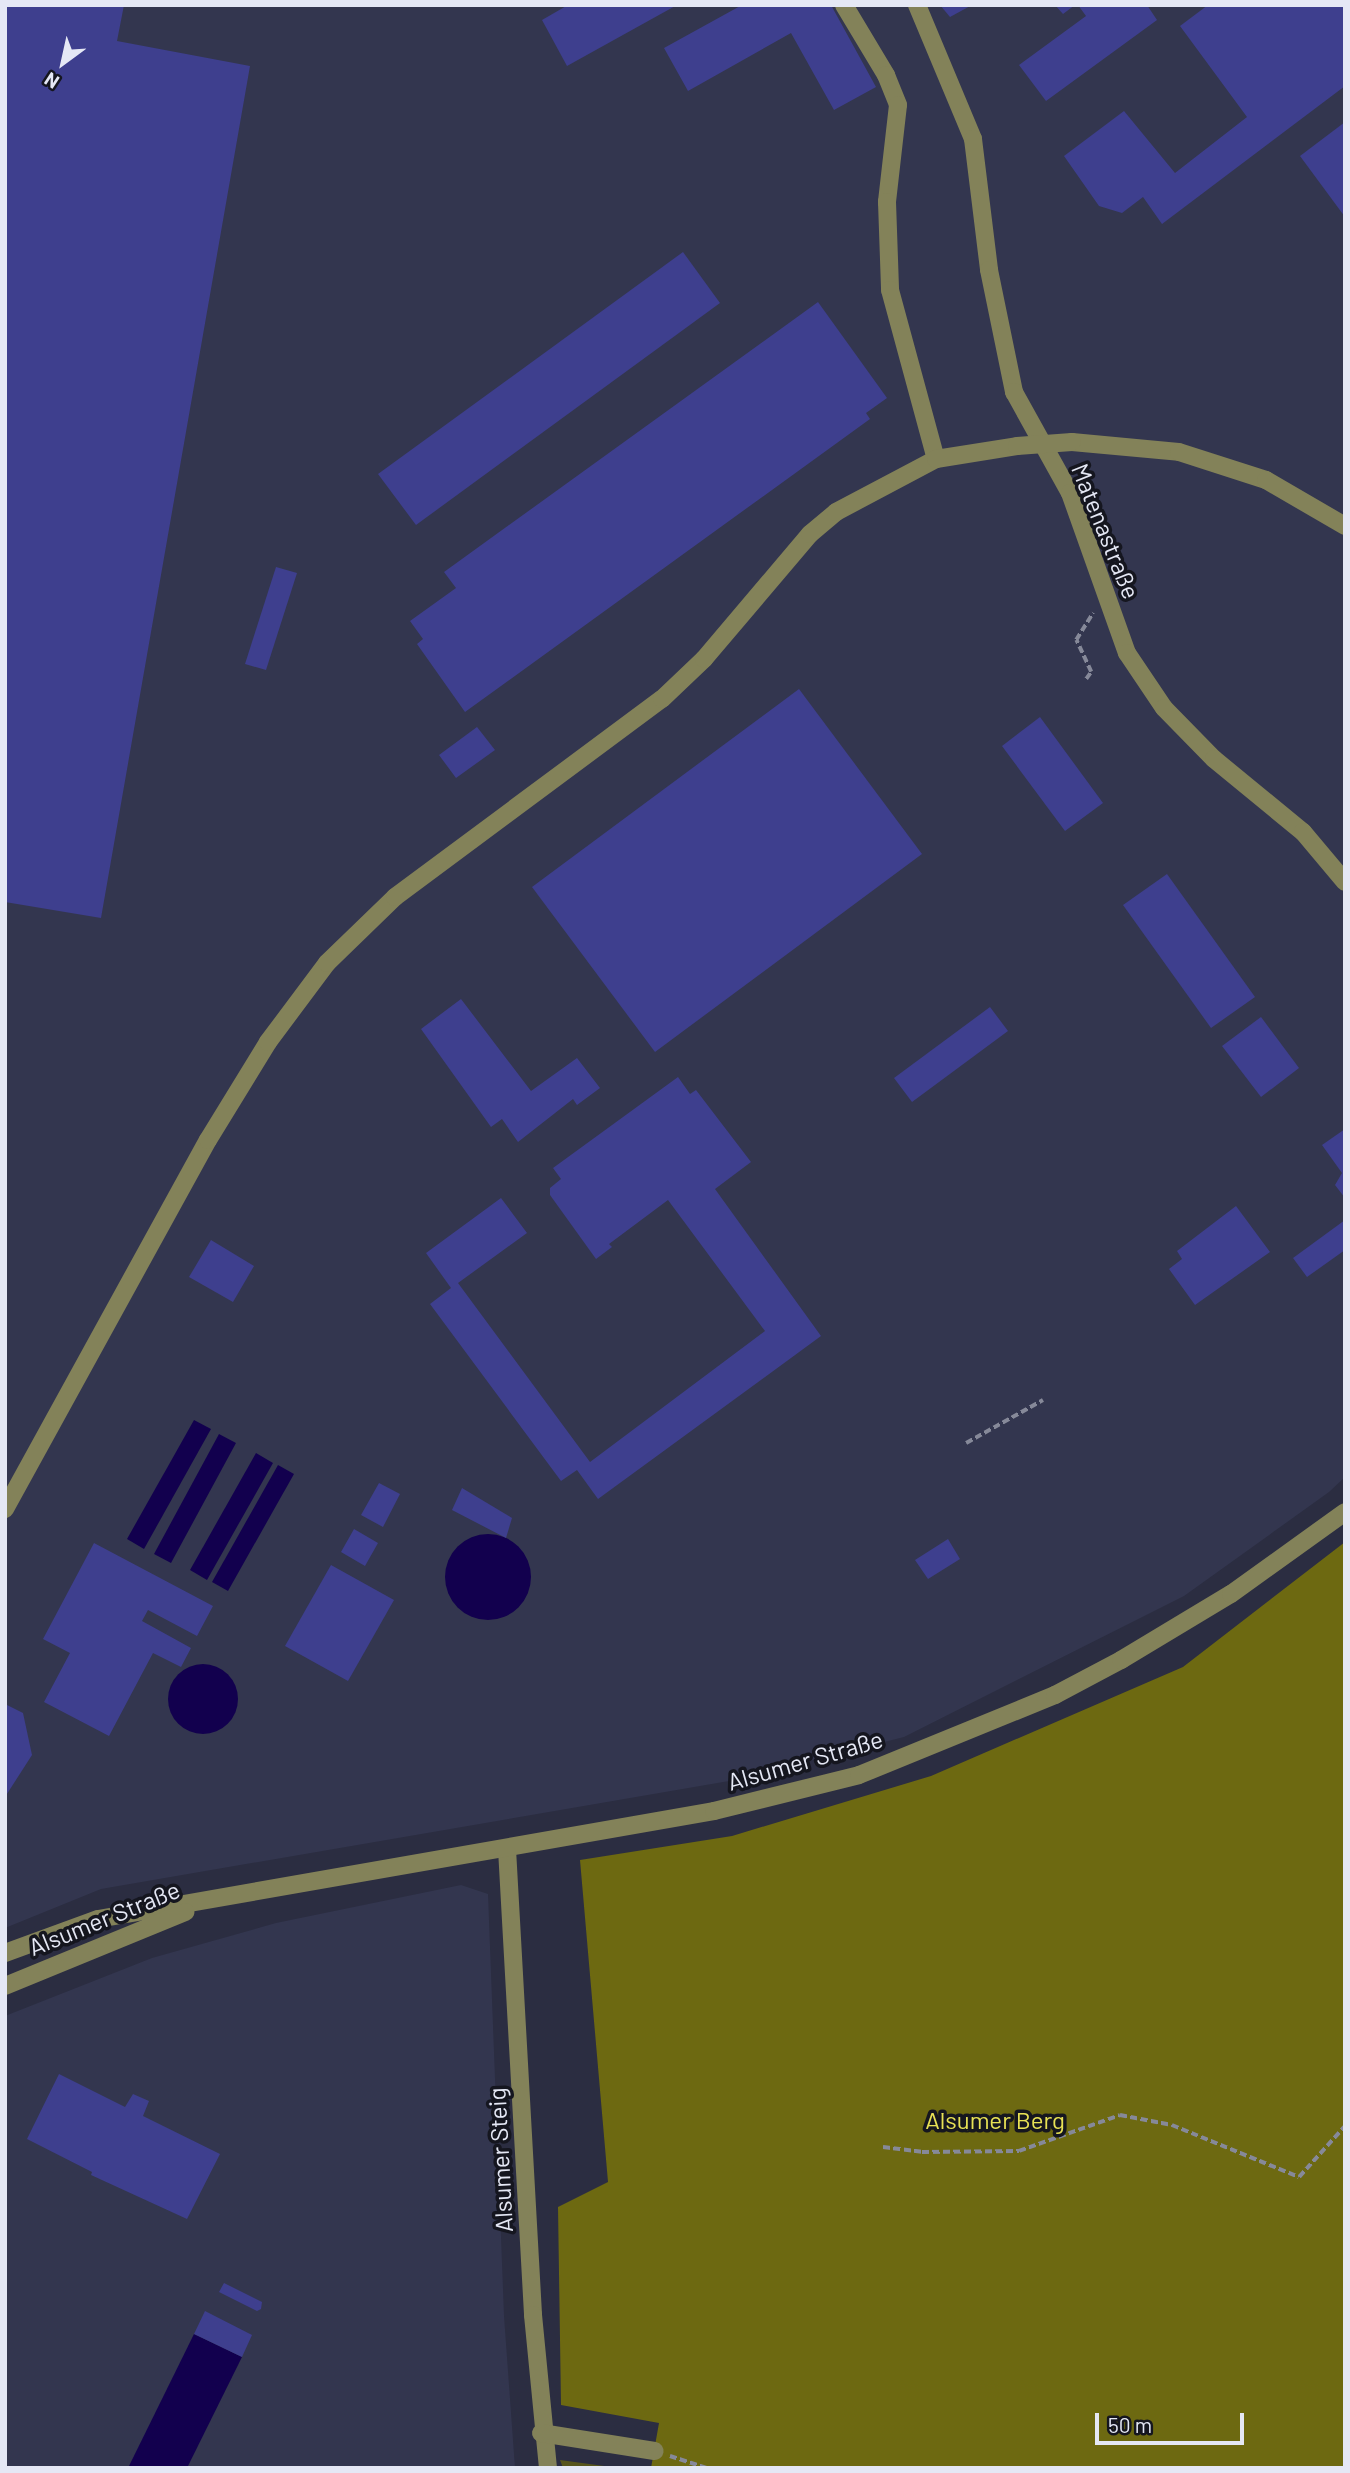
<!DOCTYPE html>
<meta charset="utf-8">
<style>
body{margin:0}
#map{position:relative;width:1350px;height:2473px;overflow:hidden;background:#2b2d41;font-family:Barlow,sans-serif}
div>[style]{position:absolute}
.built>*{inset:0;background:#33364f}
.green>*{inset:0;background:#57551c}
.forest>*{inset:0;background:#6d6911}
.water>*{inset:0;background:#12004e}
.round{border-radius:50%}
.building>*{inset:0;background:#3e3f8e}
.path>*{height:3.5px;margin-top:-1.75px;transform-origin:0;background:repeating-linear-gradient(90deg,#868999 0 7px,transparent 0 10.5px)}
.minor>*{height:18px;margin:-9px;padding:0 9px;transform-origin:9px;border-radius:9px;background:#838259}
.minor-bridge>*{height:18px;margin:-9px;padding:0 9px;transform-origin:9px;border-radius:9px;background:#838259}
span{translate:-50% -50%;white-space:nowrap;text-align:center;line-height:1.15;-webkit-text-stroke:7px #15161f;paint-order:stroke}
.street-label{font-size:24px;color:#e5e8f5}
.park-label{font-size:24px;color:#e8e255}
.frame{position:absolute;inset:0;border:7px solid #e5e8f5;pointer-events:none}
.north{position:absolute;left:28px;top:28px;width:70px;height:70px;-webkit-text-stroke:5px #15161f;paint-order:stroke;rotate:213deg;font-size:19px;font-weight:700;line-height:28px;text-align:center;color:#e5e8f5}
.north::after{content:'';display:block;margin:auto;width:24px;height:32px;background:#e5e8f5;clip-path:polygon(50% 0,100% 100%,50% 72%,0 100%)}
.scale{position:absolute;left:1095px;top:2413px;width:149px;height:32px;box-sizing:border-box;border:4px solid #e5e8f5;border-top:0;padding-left:9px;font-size:21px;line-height:24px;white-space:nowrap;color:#e5e8f5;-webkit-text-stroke:5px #15161f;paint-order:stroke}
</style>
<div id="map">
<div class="built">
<i style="clip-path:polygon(5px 5px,1345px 5px,1345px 1477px,1329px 1492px,1184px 1596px,904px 1737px,729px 1781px,101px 1889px,5px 1928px)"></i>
<i style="clip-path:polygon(461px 1885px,488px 1894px,504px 2316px,515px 2468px,5px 2468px,5px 2016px,152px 1958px,276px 1923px)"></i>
</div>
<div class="green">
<i style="clip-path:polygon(560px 2460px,619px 2468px,563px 2468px)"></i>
</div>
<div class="forest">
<i style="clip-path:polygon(1345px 1542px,1345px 2468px,651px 2468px,659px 2423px,561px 2405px,558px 2207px,608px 2182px,580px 1860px,732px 1836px,931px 1776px,1183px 1667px)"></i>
</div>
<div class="water">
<i style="clip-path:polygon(194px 1420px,211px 1429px,144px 1549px,127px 1539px)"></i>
<i style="clip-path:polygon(219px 1434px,236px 1443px,171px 1563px,154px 1554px)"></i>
<i style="clip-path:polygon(256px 1453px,273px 1463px,207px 1580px,190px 1570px)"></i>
<i style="clip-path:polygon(278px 1465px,294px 1474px,228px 1591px,212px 1582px)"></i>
<i class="round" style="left:445px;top:1534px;width:86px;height:86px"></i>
<i class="round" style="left:168px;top:1664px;width:70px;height:70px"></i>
<i style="clip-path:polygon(194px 2334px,242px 2357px,187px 2468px,128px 2468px)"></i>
</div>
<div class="building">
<i style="clip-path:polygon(5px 5px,124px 5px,117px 41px,250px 66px,101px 918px,5px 902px)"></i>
<i style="clip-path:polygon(568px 5px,677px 5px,567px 66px,542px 20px)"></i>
<i style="clip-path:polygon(742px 5px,831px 5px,876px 87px,834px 110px,791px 33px,688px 91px,664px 48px)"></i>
<i style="clip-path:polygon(940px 5px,972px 5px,950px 17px)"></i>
<i style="clip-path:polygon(1055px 5px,1075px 5px,1063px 14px)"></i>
<i style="clip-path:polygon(1078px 5px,1147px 5px,1157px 20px,1046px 101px,1019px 65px,1086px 16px)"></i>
<i style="clip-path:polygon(1208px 5px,1345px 5px,1345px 86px,1162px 224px,1143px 197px,1122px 213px,1099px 206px,1064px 156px,1124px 111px,1175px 173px,1247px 117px,1180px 26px)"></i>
<i style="clip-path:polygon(1345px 122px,1345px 217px,1300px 156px)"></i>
<i style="clip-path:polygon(683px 252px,720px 303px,416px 525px,378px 474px)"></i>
<i style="clip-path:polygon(818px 302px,887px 398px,866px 413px,870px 419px,465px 712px,417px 644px,423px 639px,410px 621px,456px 588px,444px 572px)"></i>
<i style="clip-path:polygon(276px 567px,297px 573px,266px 670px,245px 664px)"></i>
<i style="clip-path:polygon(799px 689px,922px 854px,655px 1052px,532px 887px)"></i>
<i style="clip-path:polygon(1040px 717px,1103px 803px,1065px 831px,1002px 746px)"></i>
<i style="clip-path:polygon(477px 727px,495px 750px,456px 778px,439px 755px)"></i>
<i style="clip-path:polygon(1167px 874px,1255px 997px,1211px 1028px,1123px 905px)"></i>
<i style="clip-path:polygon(461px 999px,531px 1091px,577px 1058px,600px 1088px,577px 1105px,573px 1099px,518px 1142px,502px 1119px,491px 1127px,421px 1029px)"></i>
<i style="clip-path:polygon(990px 1007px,1008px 1031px,912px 1102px,894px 1078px)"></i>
<i style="clip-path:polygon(1261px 1017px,1299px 1068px,1261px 1097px,1222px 1046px)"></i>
<i style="clip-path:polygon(678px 1077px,690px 1094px,696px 1090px,751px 1162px,715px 1189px,821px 1336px,598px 1499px,577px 1470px,561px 1481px,430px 1304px,451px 1288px,426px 1253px,501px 1198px,527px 1233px,458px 1283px,590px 1462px,765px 1331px,668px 1200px,609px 1244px,612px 1247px,596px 1259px,550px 1195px,550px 1188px,561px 1179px,553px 1168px)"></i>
<i style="clip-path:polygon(1345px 1129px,1345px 1198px,1335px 1185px,1342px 1173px,1322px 1145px)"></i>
<i style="clip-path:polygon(1236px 1206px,1270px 1252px,1195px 1305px,1169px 1269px,1182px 1259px,1177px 1251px)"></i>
<i style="clip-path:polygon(1345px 1220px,1345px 1250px,1307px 1277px,1293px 1258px)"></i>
<i style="clip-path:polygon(211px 1240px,254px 1266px,233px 1302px,189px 1277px)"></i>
<i style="clip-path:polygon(379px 1483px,400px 1494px,383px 1527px,361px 1515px)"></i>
<i style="clip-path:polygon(462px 1488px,512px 1518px,506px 1538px,452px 1510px)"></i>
<i style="clip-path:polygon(354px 1529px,378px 1543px,365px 1566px,341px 1552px)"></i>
<i style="clip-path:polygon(948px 1539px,960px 1559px,928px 1579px,915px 1560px)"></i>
<i style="clip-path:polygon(94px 1543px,213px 1606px,197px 1636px,148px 1610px,142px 1621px,191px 1648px,181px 1667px,153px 1653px,109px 1736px,44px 1702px,70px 1653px,43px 1639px)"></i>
<i style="clip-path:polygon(331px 1565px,394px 1600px,348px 1681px,285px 1646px)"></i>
<i style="clip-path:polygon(5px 1704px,23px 1713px,32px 1755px,5px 1797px)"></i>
<i style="clip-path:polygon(59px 2074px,125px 2107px,133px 2094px,149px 2101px,143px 2116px,220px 2154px,187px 2219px,91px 2175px,92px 2172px,27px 2139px)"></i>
<i style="clip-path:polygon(224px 2283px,262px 2302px,261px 2309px,257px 2311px,219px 2292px)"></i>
<i style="clip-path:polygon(205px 2311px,252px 2335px,242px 2357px,194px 2334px)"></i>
</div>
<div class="path">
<i style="left:1086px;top:679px;width:9px;rotate:-54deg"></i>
<i style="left:1091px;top:672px;width:35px;rotate:-115deg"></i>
<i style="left:1076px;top:640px;width:32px;rotate:-58deg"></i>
<i style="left:966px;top:1443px;width:88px;rotate:-29.2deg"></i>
<i style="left:883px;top:2147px;width:39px;rotate:7deg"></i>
<i style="left:922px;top:2152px;width:97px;rotate:-0.6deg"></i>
<i style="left:1019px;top:2151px;width:107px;rotate:-19.6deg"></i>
<i style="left:1120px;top:2115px;width:53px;rotate:10.9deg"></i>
<i style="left:1172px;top:2125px;width:137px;rotate:22.3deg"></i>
<i style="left:1299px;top:2177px;width:69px;rotate:-48deg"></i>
<i style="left:670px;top:2456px;width:40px;rotate:18deg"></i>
</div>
<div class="minor">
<i style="left:844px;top:5px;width:82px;rotate:59deg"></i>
<i style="left:886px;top:75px;width:32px;rotate:68deg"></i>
<i style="left:898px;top:105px;width:98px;rotate:96.5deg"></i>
<i style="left:887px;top:202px;width:88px;rotate:88deg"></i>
<i style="left:890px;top:290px;width:175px;rotate:74.8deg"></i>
<i style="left:917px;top:5px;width:145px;rotate:67.3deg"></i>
<i style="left:973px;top:139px;width:132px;rotate:83deg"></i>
<i style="left:989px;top:270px;width:125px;rotate:78.4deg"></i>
<i style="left:1014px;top:392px;width:115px;rotate:61deg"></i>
<i style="left:1070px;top:493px;width:170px;rotate:70.4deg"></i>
<i style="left:1127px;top:653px;width:66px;rotate:56.1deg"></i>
<i style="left:1164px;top:708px;width:71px;rotate:45.6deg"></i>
<i style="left:1214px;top:759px;width:115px;rotate:39.4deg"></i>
<i style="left:1303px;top:832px;width:65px;rotate:50deg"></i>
<i style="left:1072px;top:442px;width:107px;rotate:5.3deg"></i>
<i style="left:1179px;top:452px;width:91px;rotate:17.8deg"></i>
<i style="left:1266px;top:480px;width:91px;rotate:30.2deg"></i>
<i style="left:5px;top:1509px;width:421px;rotate:-61.2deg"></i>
<i style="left:208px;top:1140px;width:115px;rotate:-58.5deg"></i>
<i style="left:268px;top:1042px;width:99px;rotate:-53.2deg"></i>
<i style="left:327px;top:963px;width:95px;rotate:-44.1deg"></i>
<i style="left:395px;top:897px;width:332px;rotate:-36.6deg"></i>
<i style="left:662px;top:699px;width:58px;rotate:-43.6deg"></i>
<i style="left:704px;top:659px;width:164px;rotate:-49.7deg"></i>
<i style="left:810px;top:534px;width:34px;rotate:-40deg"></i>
<i style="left:836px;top:512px;width:113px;rotate:-27.9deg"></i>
<i style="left:936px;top:459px;width:82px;rotate:-9.1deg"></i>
<i style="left:507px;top:1849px;width:467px;rotate:86.8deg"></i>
<i style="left:533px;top:2315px;width:154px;rotate:84.4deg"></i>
<i style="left:5px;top:1953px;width:99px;rotate:-20.1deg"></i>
<i style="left:98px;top:1919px;width:625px;rotate:-9.94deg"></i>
<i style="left:714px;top:1811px;width:149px;rotate:-13.9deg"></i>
<i style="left:859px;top:1775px;width:212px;rotate:-22.2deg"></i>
<i style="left:1055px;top:1695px;width:75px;rotate:-27.9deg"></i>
<i style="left:1121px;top:1660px;width:128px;rotate:-31deg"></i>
<i style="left:1231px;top:1594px;width:140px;rotate:-35.7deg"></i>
<i style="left:5px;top:1986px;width:195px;rotate:-22.3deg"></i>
<i style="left:541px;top:2433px;width:115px;rotate:9deg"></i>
</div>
<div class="minor-bridge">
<i style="left:1017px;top:446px;width:55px;rotate:-4.2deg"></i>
</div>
<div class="street-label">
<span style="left:1106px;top:531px;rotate:68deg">Matenastraße</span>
<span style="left:805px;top:1760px;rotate:-16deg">Alsumer Straße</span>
<span style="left:104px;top:1918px;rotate:-22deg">Alsumer Straße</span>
<span style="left:500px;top:2160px;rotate:-93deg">Alsumer Steig</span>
</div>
<div class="park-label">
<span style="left:995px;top:2120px">Alsumer Berg</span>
</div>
<div class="frame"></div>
<div class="north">N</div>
<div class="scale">50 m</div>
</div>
